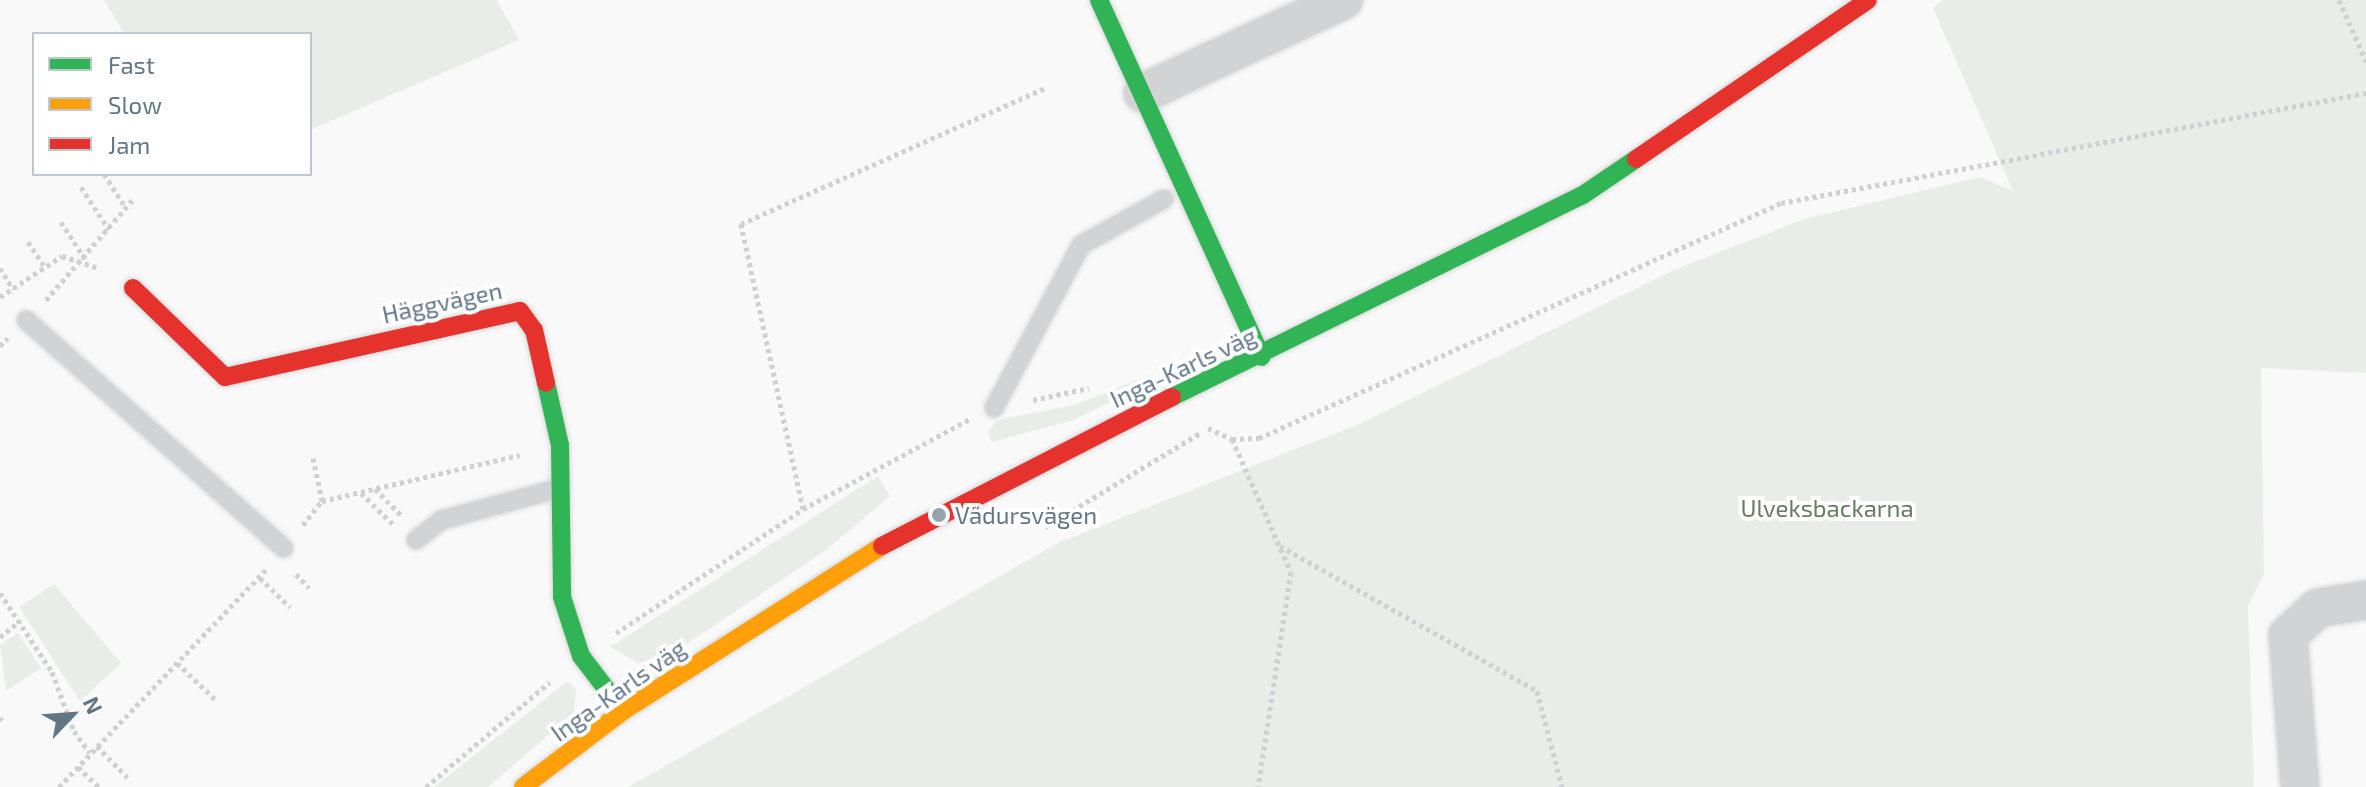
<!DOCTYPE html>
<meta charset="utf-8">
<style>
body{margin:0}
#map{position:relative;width:2366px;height:787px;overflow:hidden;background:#f9f9f9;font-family:"Exo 2",sans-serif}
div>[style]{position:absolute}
.green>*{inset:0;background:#e9ede7}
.path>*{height:5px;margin-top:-2.5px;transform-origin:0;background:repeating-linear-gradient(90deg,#ced0d1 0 4px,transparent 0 8px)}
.roads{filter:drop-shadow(0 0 2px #d6d7d8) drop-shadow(0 0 2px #d6d7d8)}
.lane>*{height:18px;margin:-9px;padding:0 9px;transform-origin:9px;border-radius:9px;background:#d2d3d4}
.street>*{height:38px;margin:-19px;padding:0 19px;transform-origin:19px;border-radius:19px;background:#d2d3d4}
.fast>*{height:18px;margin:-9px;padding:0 9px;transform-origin:9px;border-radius:9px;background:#30b455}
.slow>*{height:18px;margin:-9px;padding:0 9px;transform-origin:9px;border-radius:9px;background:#ff9f0a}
.jam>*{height:18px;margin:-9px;padding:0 9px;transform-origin:9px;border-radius:9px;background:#e5322d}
.dots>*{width:22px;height:22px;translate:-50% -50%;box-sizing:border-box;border:4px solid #fff;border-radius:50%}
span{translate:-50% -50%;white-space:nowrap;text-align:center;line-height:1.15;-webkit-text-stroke:8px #fff;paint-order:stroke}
.street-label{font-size:24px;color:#627686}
.park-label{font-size:24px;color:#677c62}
.poi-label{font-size:24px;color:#627686}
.left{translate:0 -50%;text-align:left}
.legend{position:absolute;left:32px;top:32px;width:280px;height:144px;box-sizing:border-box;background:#fff;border:2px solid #c0c8cf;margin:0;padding:10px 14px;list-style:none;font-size:24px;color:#627686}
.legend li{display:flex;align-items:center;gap:16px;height:40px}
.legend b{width:40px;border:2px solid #c0c8cf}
.north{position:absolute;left:32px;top:675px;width:80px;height:80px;-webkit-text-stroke:6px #fff;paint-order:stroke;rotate:65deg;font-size:22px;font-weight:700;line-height:32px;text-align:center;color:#627686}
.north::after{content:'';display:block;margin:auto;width:28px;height:36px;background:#627686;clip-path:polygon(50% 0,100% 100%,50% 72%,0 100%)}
</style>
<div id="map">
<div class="green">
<i style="clip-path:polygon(104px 0,497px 0,519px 40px,310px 130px,310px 34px,124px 34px)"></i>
<i style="clip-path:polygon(1943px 0,2366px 0,2366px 373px,2261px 368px,2264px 574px,2248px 606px,2254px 787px,628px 787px,1060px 542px,1359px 424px,1674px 270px,1804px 219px,1980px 177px,2013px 191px,1933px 8px)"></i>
<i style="clip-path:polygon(1149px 375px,1155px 381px,1073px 420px,992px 442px,988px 433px,997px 420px,1075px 405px)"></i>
<i style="clip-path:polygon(878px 476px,890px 496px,825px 551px,673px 653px,638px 663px,610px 647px)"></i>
<i style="clip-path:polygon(54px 584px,121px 663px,80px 701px,19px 607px)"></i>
<i style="clip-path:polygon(18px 633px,41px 668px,6px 691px,0 645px)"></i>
<i style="clip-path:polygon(568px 681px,576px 689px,574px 713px,488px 787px,434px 787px)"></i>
</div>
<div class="path">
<i style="left:2339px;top:0;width:67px;rotate:66.1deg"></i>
<i style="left:104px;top:174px;width:40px;rotate:57.1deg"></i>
<i style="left:81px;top:187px;width:51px;rotate:56.9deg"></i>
<i style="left:61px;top:222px;width:44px;rotate:57deg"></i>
<i style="left:28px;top:242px;width:30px;rotate:56deg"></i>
<i style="left:0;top:268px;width:25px;rotate:58deg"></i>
<i style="left:0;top:297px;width:74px;rotate:-33.5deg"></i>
<i style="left:62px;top:256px;width:40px;rotate:18deg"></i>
<i style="left:46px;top:300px;width:135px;rotate:-49.2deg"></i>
<i style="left:0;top:346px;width:11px;rotate:-45deg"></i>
<i style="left:1033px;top:400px;width:57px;rotate:-12.1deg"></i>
<i style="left:1208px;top:428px;width:26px;rotate:25deg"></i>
<i style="left:1232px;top:439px;width:27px;rotate:-2deg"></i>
<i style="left:1259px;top:438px;width:572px;rotate:-24.24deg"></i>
<i style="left:1781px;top:203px;width:595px;rotate:-10.65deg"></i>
<i style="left:1232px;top:439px;width:145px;rotate:66.1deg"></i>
<i style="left:1291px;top:572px;width:218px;rotate:98.7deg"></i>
<i style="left:313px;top:458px;width:44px;rotate:78.2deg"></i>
<i style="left:375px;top:489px;width:38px;rotate:45deg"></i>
<i style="left:361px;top:493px;width:46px;rotate:44.1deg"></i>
<i style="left:803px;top:509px;width:292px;rotate:-102.3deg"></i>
<i style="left:741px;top:224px;width:333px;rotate:-24.1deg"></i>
<i style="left:303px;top:525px;width:31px;rotate:-52deg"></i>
<i style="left:322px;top:501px;width:203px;rotate:-13.1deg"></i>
<i style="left:1045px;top:527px;width:181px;rotate:-31.2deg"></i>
<i style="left:1280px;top:546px;width:295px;rotate:29.4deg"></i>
<i style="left:1537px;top:691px;width:99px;rotate:75.4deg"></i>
<i style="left:296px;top:574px;width:19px;rotate:47deg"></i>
<i style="left:260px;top:578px;width:42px;rotate:44deg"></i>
<i style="left:0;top:593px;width:95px;rotate:56.6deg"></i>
<i style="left:52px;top:672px;width:63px;rotate:69.6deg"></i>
<i style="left:74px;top:731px;width:27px;rotate:54deg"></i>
<i style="left:616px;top:633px;width:224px;rotate:-33.5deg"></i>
<i style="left:803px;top:509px;width:190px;rotate:-28.3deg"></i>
<i style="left:0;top:637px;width:26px;rotate:-39deg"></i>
<i style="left:177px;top:663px;width:54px;rotate:43.5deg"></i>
<i style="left:0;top:718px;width:3px;rotate:45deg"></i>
<i style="left:97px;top:746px;width:46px;rotate:45.9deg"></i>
<i style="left:78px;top:767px;width:29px;rotate:44deg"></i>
<i style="left:59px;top:787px;width:300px;rotate:-46.4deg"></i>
<i style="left:426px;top:787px;width:162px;rotate:-40.3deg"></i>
</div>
<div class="roads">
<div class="lane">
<i style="left:26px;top:320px;width:344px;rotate:41.5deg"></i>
<i style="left:994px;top:408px;width:185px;rotate:-61.9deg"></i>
<i style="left:1081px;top:245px;width:95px;rotate:-29deg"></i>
<i style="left:416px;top:540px;width:33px;rotate:-38deg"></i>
<i style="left:442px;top:520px;width:122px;rotate:-15.2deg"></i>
</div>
<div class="street">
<i style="left:1143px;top:93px;width:221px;rotate:-24.9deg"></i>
<i style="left:2300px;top:787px;width:152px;rotate:-94.5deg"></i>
<i style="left:2288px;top:635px;width:40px;rotate:-42deg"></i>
<i style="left:2318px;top:608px;width:49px;rotate:-9.5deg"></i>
</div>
<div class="fast">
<i style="left:1099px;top:0;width:392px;rotate:65.5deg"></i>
<i style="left:546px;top:383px;width:64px;rotate:77.3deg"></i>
<i style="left:560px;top:445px;width:152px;rotate:89.2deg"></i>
<i style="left:562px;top:597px;width:62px;rotate:72.1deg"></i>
<i style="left:581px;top:656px;width:69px;rotate:52.6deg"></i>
<i style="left:1172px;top:397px;width:458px;rotate:-26.2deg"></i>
<i style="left:1583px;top:195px;width:64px;rotate:-34.2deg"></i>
</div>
<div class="slow">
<i style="left:523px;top:787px;width:126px;rotate:-37.2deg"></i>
<i style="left:623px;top:711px;width:307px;rotate:-32.5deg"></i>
</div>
<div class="jam">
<i style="left:1636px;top:159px;width:281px;rotate:-34.4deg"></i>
<i style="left:133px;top:288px;width:128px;rotate:44.1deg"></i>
<i style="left:225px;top:377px;width:302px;rotate:-12.6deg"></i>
<i style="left:520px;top:311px;width:24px;rotate:54deg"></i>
<i style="left:534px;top:330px;width:54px;rotate:77.2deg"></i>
<i style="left:882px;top:546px;width:326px;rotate:-27.2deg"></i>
</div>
</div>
<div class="dots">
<i style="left:939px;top:515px;background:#97a4ae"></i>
</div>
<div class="street-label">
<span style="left:442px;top:302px;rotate:-12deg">Häggvägen</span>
<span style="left:1183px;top:367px;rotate:-25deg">Inga-Karls väg</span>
<span style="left:618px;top:690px;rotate:-35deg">Inga-Karls väg</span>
</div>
<div class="park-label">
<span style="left:1827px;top:508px">Ulveksbackarna</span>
</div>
<div class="poi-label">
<span class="left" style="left:955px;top:515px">Vädursvägen</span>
</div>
<ul class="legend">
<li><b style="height:10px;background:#30b455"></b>Fast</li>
<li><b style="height:10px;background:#ff9f0a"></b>Slow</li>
<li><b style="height:10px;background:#e5322d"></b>Jam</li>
</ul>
<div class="north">N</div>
</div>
